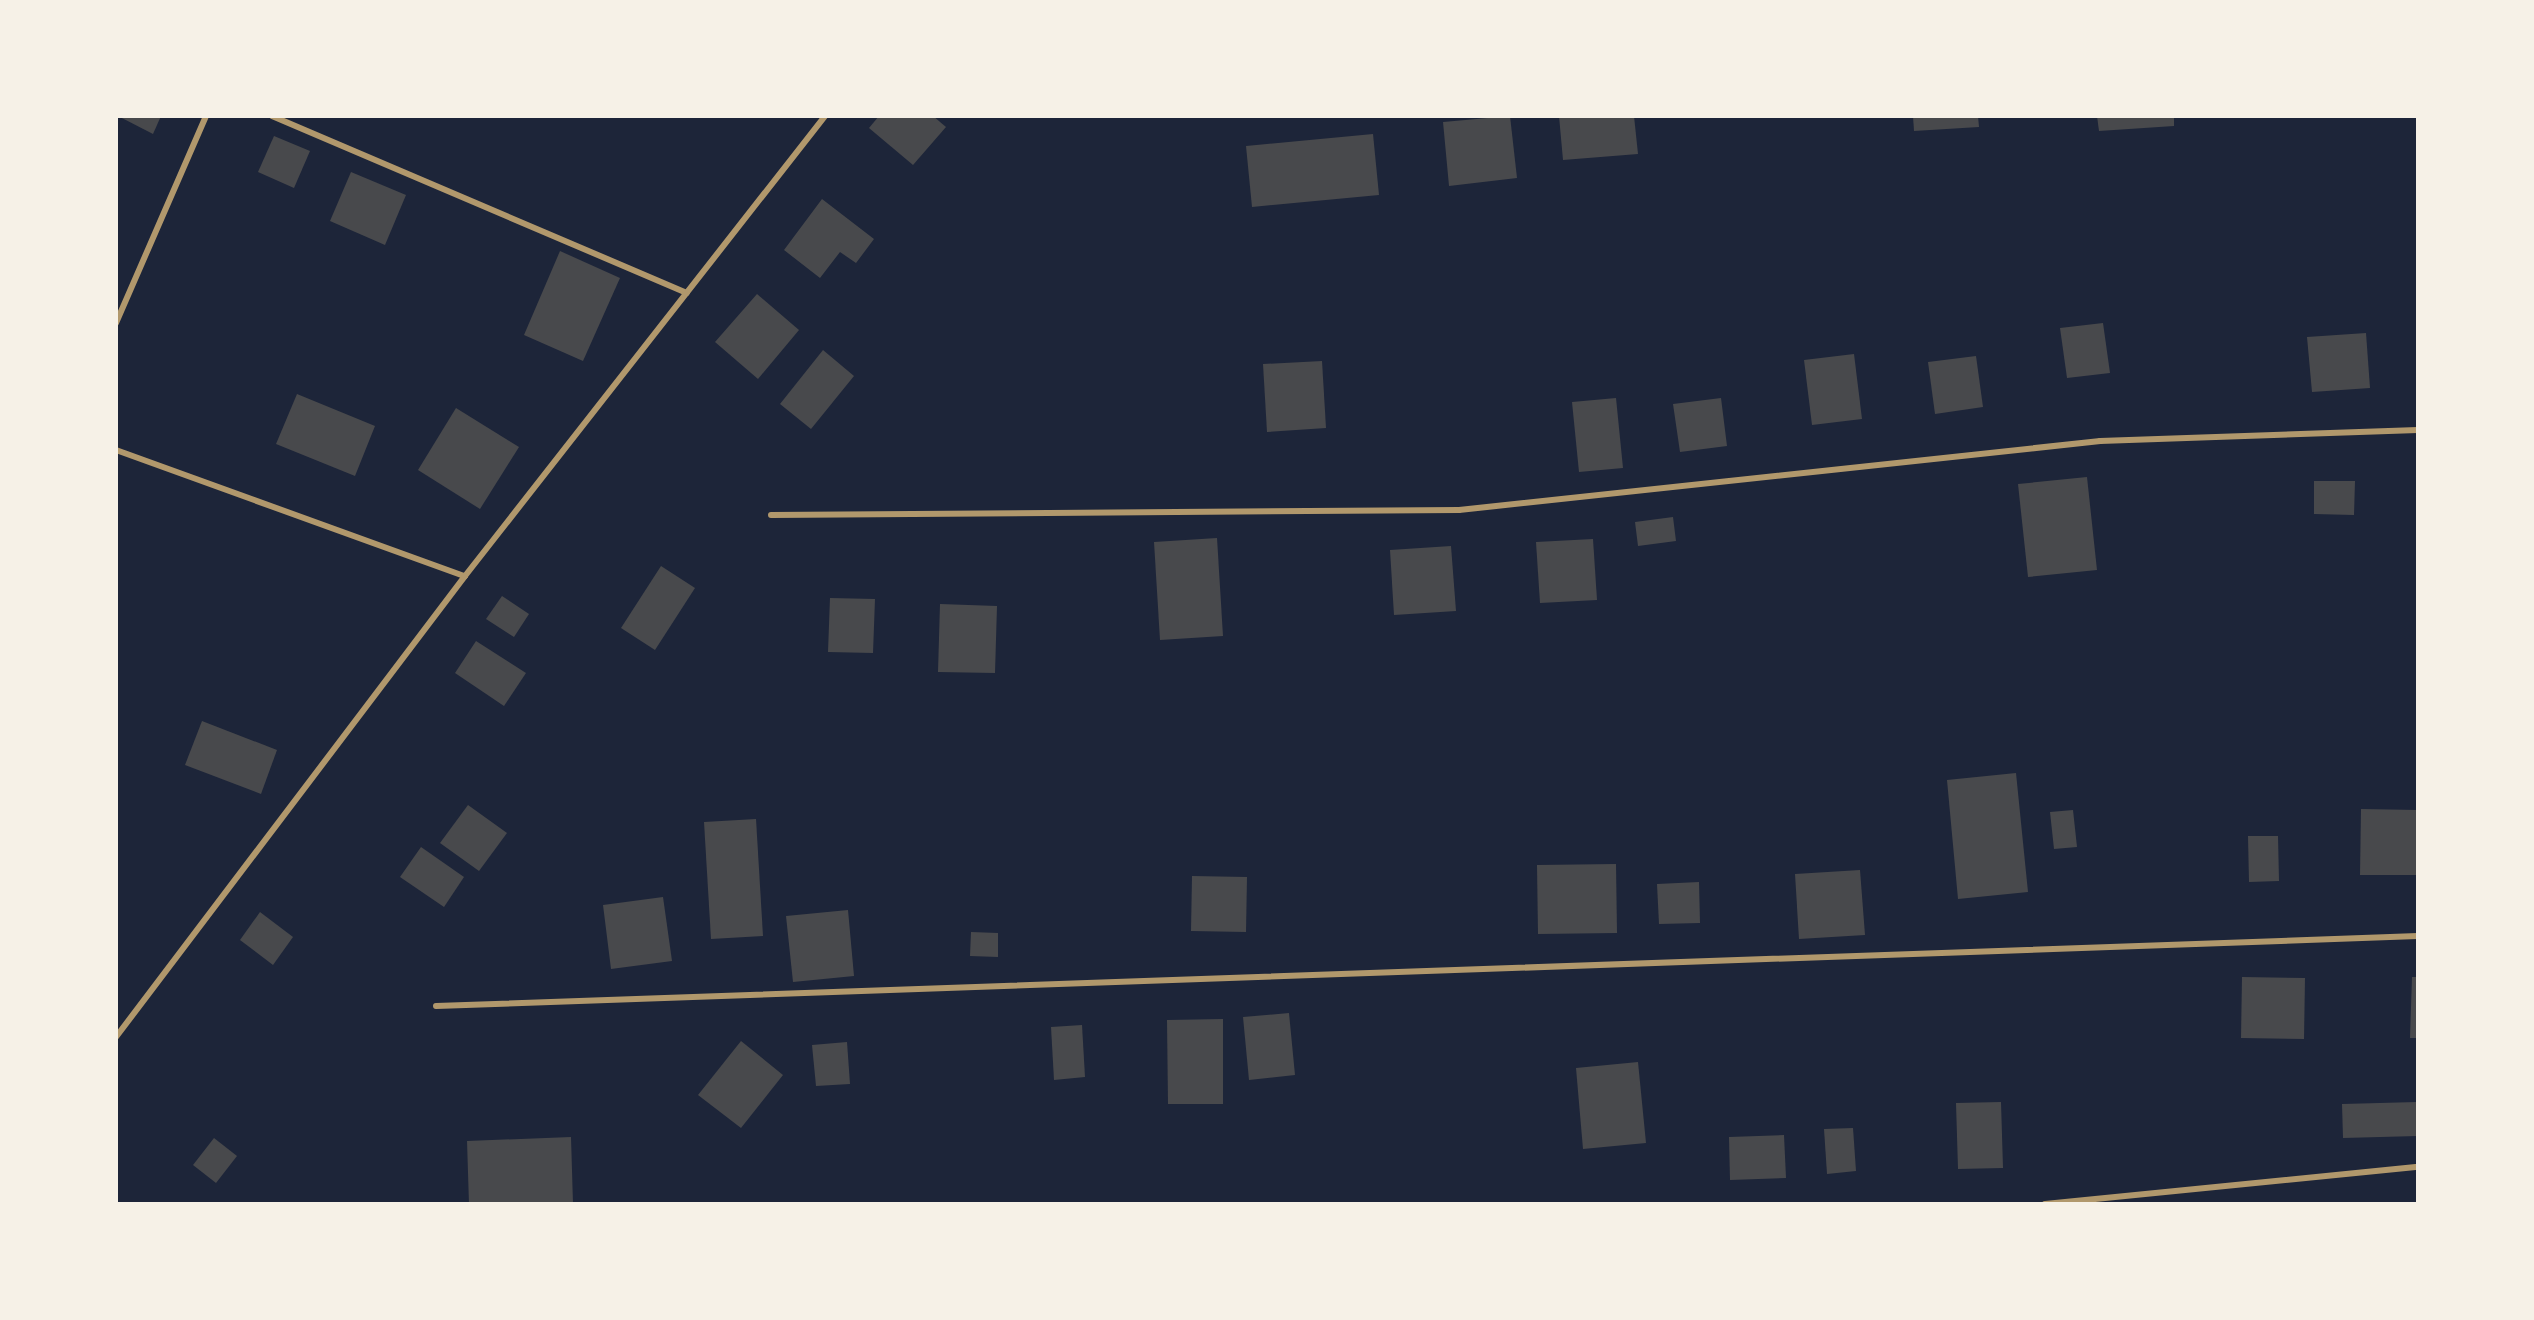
<!DOCTYPE html>
<style>
body{margin:0}
#map{position:relative;width:2534px;height:1320px;overflow:hidden;background:#14213d;font-family:"Times New Roman",serif}
div>[style]{position:absolute}
.green>*{inset:0;background:#1d2539}
.building>*{inset:0;background:#48494c}
.service>*{height:6px;margin:-3px;padding:0 3px;transform-origin:3px;border-radius:3px;background:#b1986c}
span{translate:-50% -50%;white-space:nowrap;text-align:center;line-height:1.15;-webkit-text-stroke:6px #f6f1e7;paint-order:stroke}
.frame{position:absolute;inset:0;border:118px solid #f6f1e7;pointer-events:none}
</style>
<div id="map">
<div class="green">
<i style="clip-path:polygon(116px 116px,2418px 116px,2418px 1204px,116px 1204px)"></i>
</div>
<div class="building">
<i style="clip-path:polygon(118px 116px,161px 116px,153px 134px)"></i>
<i style="clip-path:polygon(879px 116px,933px 116px,946px 127px,913px 165px,869px 128px)"></i>
<i style="clip-path:polygon(1510px 116px,1517px 178px,1449px 186px,1443px 122px)"></i>
<i style="clip-path:polygon(1559px 116px,1634px 116px,1638px 154px,1563px 160px)"></i>
<i style="clip-path:polygon(1913px 116px,1978px 116px,1979px 127px,1914px 131px)"></i>
<i style="clip-path:polygon(2097px 116px,2174px 116px,2174px 126px,2099px 131px)"></i>
<i style="clip-path:polygon(1373px 134px,1379px 195px,1252px 207px,1246px 146px)"></i>
<i style="clip-path:polygon(274px 136px,310px 151px,294px 188px,258px 172px)"></i>
<i style="clip-path:polygon(351px 172px,406px 195px,385px 245px,330px 221px)"></i>
<i style="clip-path:polygon(822px 199px,874px 239px,856px 263px,840px 252px,820px 278px,784px 250px)"></i>
<i style="clip-path:polygon(560px 251px,620px 278px,583px 361px,524px 335px)"></i>
<i style="clip-path:polygon(757px 294px,799px 330px,758px 379px,715px 342px)"></i>
<i style="clip-path:polygon(2103px 323px,2110px 373px,2067px 378px,2060px 328px)"></i>
<i style="clip-path:polygon(2366px 333px,2370px 388px,2312px 392px,2307px 337px)"></i>
<i style="clip-path:polygon(823px 350px,854px 376px,811px 429px,780px 404px)"></i>
<i style="clip-path:polygon(1854px 354px,1862px 419px,1812px 425px,1804px 360px)"></i>
<i style="clip-path:polygon(1976px 356px,1983px 407px,1935px 414px,1928px 362px)"></i>
<i style="clip-path:polygon(1322px 361px,1326px 428px,1267px 432px,1263px 364px)"></i>
<i style="clip-path:polygon(297px 394px,375px 426px,355px 476px,276px 444px)"></i>
<i style="clip-path:polygon(1616px 398px,1623px 468px,1579px 472px,1572px 402px)"></i>
<i style="clip-path:polygon(1721px 398px,1727px 446px,1680px 452px,1673px 404px)"></i>
<i style="clip-path:polygon(456px 408px,519px 447px,480px 509px,418px 470px)"></i>
<i style="clip-path:polygon(2087px 477px,2097px 570px,2028px 577px,2018px 484px)"></i>
<i style="clip-path:polygon(2314px 481px,2355px 481px,2354px 515px,2314px 514px)"></i>
<i style="clip-path:polygon(1673px 517px,1676px 541px,1638px 546px,1635px 522px)"></i>
<i style="clip-path:polygon(1217px 538px,1223px 636px,1160px 640px,1154px 542px)"></i>
<i style="clip-path:polygon(1593px 539px,1597px 600px,1540px 603px,1536px 542px)"></i>
<i style="clip-path:polygon(1451px 546px,1456px 611px,1394px 615px,1390px 550px)"></i>
<i style="clip-path:polygon(661px 566px,695px 588px,655px 650px,621px 628px)"></i>
<i style="clip-path:polygon(502px 596px,529px 614px,514px 637px,486px 619px)"></i>
<i style="clip-path:polygon(830px 598px,875px 599px,873px 653px,828px 652px)"></i>
<i style="clip-path:polygon(940px 604px,997px 606px,995px 673px,938px 672px)"></i>
<i style="clip-path:polygon(476px 641px,526px 673px,504px 706px,455px 673px)"></i>
<i style="clip-path:polygon(202px 721px,277px 750px,261px 794px,185px 765px)"></i>
<i style="clip-path:polygon(2016px 773px,2028px 892px,1958px 899px,1947px 780px)"></i>
<i style="clip-path:polygon(468px 805px,507px 833px,479px 871px,440px 843px)"></i>
<i style="clip-path:polygon(2361px 809px,2418px 810px,2418px 875px,2360px 875px)"></i>
<i style="clip-path:polygon(2073px 810px,2077px 847px,2054px 849px,2050px 812px)"></i>
<i style="clip-path:polygon(756px 819px,763px 936px,711px 939px,704px 822px)"></i>
<i style="clip-path:polygon(2248px 836px,2278px 836px,2279px 881px,2249px 882px)"></i>
<i style="clip-path:polygon(421px 847px,464px 877px,444px 907px,400px 877px)"></i>
<i style="clip-path:polygon(1616px 864px,1617px 933px,1538px 934px,1537px 865px)"></i>
<i style="clip-path:polygon(1860px 870px,1865px 935px,1799px 939px,1795px 874px)"></i>
<i style="clip-path:polygon(1192px 876px,1247px 877px,1246px 932px,1191px 931px)"></i>
<i style="clip-path:polygon(1699px 882px,1700px 923px,1659px 924px,1657px 884px)"></i>
<i style="clip-path:polygon(663px 897px,672px 961px,611px 969px,603px 905px)"></i>
<i style="clip-path:polygon(848px 910px,854px 976px,793px 982px,786px 916px)"></i>
<i style="clip-path:polygon(260px 912px,293px 937px,273px 965px,240px 940px)"></i>
<i style="clip-path:polygon(971px 932px,998px 933px,998px 957px,970px 956px)"></i>
<i style="clip-path:polygon(2242px 977px,2305px 978px,2304px 1039px,2241px 1038px)"></i>
<i style="clip-path:polygon(2412px 977px,2418px 977px,2418px 1038px,2410px 1038px)"></i>
<i style="clip-path:polygon(1289px 1013px,1295px 1075px,1249px 1080px,1243px 1017px)"></i>
<i style="clip-path:polygon(1223px 1019px,1223px 1104px,1168px 1104px,1167px 1020px)"></i>
<i style="clip-path:polygon(1082px 1025px,1085px 1077px,1054px 1080px,1051px 1027px)"></i>
<i style="clip-path:polygon(741px 1041px,783px 1075px,741px 1128px,698px 1095px)"></i>
<i style="clip-path:polygon(847px 1042px,850px 1084px,816px 1086px,812px 1045px)"></i>
<i style="clip-path:polygon(1638px 1062px,1646px 1143px,1583px 1149px,1576px 1068px)"></i>
<i style="clip-path:polygon(2001px 1102px,2003px 1168px,1958px 1169px,1956px 1103px)"></i>
<i style="clip-path:polygon(2417px 1102px,2418px 1136px,2343px 1138px,2342px 1104px)"></i>
<i style="clip-path:polygon(1853px 1128px,1856px 1171px,1827px 1174px,1824px 1129px)"></i>
<i style="clip-path:polygon(1784px 1135px,1786px 1178px,1730px 1180px,1729px 1137px)"></i>
<i style="clip-path:polygon(571px 1137px,573px 1204px,469px 1204px,467px 1141px)"></i>
<i style="clip-path:polygon(214px 1138px,237px 1156px,216px 1183px,193px 1165px)"></i>
</div>
<div class="service">
<i style="left:272px;top:116px;width:451px;rotate:23.1deg"></i>
<i style="left:116px;top:323px;width:226px;rotate:-66.5deg"></i>
<i style="left:116px;top:450px;width:371px;rotate:19.9deg"></i>
<i style="left:465px;top:576px;width:584px;rotate:-51.95deg"></i>
<i style="left:771px;top:515px;width:688px;rotate:-0.42deg"></i>
<i style="left:1459px;top:510px;width:645px;rotate:-6.14deg"></i>
<i style="left:2100px;top:441px;width:318px;rotate:-2deg"></i>
<i style="left:436px;top:1006px;width:1983px;rotate:-2.02deg"></i>
<i style="left:116px;top:1037px;width:578px;rotate:-52.87deg"></i>
<i style="left:2045px;top:1204px;width:375px;rotate:-5.7deg"></i>
</div>
<div class="frame"></div>
</div>
